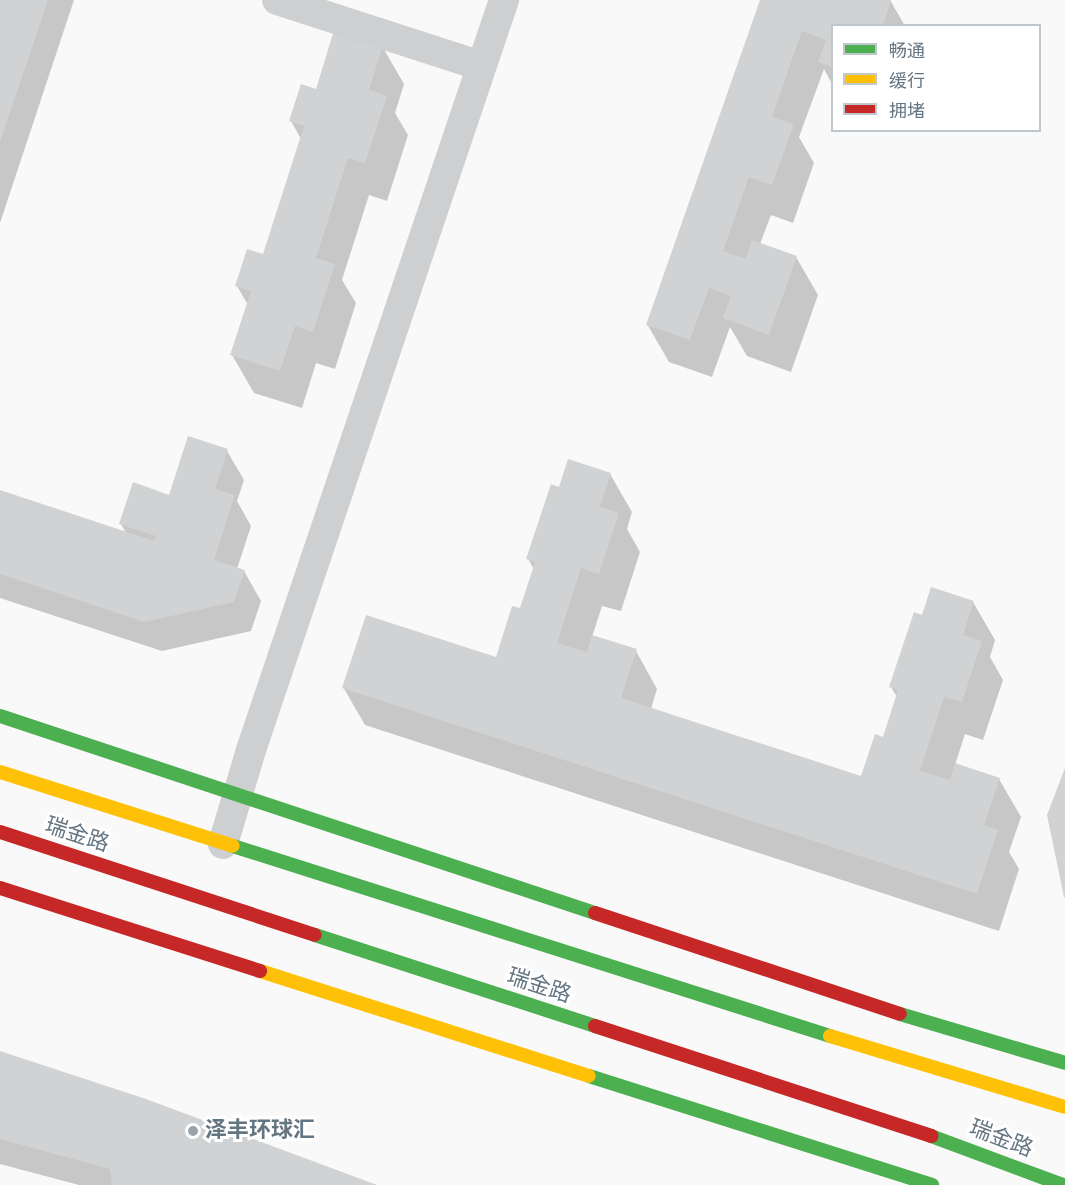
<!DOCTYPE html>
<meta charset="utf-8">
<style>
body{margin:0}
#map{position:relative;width:1065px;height:1185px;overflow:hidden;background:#f9f9f9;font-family:Karla,"Noto Sans SC",sans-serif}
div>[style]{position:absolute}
.shadow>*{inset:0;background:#0003}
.building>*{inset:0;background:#d0d2d3}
.street>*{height:30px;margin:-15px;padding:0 15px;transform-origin:15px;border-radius:15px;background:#cecfd0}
.fast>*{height:14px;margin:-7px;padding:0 7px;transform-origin:7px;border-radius:7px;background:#4caf50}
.slow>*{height:14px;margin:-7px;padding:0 7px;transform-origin:7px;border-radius:7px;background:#ffc107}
.jam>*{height:14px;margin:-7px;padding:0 7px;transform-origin:7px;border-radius:7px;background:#c62828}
.dots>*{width:16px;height:16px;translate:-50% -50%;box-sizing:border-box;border:3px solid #fff;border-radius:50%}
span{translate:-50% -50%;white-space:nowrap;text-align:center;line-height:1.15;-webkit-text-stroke:6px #fff;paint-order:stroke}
.street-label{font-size:22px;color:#657683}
.poi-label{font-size:22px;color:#657683;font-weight:700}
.left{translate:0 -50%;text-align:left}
.legend{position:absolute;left:831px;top:24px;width:210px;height:108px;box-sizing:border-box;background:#fff;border:2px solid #c1c8cd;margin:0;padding:8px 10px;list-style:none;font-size:18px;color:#657683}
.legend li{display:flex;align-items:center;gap:12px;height:30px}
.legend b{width:30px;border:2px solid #c1c8cd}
</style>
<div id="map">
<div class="shadow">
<i style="clip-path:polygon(0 0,74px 0,0 223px)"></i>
<i style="clip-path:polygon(762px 0,890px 0,905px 26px,832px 26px,832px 84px,824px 69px,799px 137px,814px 163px,793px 223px,771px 215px,760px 244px,796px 257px,818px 295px,791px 372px,747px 356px,730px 327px,712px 377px,669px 362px,647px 324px)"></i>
<i style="clip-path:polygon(382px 46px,404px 84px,395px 113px,408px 135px,387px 201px,369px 195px,342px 280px,356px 303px,335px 369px,316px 363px,302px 408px,254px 393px,232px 355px,248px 305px,237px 286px,264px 256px,301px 139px,291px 121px,316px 91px)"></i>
<i style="clip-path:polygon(227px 451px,244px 480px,237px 501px,251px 526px,237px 569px,244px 571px,261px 601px,251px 631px,162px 651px,0 598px,0 491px,126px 533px,121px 524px,170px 497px)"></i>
<i style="clip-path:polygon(610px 474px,632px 512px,627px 529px,640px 552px,621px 611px,602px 606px,592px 637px,636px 651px,657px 689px,651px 709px,862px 778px,884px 738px,897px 697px,891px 687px,923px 616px,973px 602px,995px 640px,990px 657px,1003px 680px,983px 740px,965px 734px,955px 765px,999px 779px,1021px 817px,1009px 852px,1019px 869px,999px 931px,365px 725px,343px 687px,497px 659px,521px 610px,534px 569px,528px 559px,560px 489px)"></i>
<i style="clip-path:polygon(0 1053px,373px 1185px,79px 1185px,0 1164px)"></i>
</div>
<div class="building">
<i style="clip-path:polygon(0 0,48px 0,0 142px)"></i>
<i style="clip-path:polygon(760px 0,891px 0,883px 26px,832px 26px,832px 67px,818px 62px,826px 40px,802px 31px,772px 117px,794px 124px,772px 185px,749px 177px,723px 251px,746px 259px,752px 240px,797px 256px,769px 335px,723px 318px,731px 296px,709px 288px,690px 340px,646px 325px)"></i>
<i style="clip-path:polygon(334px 30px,383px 45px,369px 90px,387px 96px,365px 163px,348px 158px,316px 258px,335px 264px,313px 332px,295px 326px,280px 371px,230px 355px,251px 291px,235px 286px,247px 249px,263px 254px,304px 126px,289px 121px,301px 84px,316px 89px)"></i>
<i style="clip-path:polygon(188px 436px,228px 449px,215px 489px,235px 495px,214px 560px,245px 570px,234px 602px,144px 622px,0 574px,0 490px,154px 541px,156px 536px,119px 524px,133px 482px,169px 495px)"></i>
<i style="clip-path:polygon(568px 459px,611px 473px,600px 507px,619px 513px,599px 574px,581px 568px,557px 643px,587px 652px,592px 635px,637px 649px,621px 698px,861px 776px,875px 734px,883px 737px,898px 690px,889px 687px,914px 612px,922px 615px,931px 587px,974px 601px,963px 635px,982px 641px,962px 702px,944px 697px,920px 771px,950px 780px,955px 763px,1000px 778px,984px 825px,998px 830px,977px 894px,342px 688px,366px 615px,496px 657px,512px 606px,520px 608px,535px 562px,526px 559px,551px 484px,559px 487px)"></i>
<i style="clip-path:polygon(1065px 768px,1065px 897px,1064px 897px,1047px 815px)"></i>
<i style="clip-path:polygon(0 1051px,146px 1099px,377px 1185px,112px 1185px,110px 1169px,0 1139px)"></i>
</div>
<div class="street">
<i style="left:277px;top:0;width:214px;rotate:17.9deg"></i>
<i style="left:223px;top:844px;width:98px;rotate:-73.4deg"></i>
<i style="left:251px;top:750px;width:792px;rotate:-71.36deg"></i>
</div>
<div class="fast">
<i style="left:0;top:716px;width:627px;rotate:18.32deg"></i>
<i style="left:233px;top:846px;width:627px;rotate:17.65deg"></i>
<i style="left:315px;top:935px;width:294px;rotate:18deg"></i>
<i style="left:900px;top:1014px;width:172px;rotate:16.5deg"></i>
<i style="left:589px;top:1076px;width:360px;rotate:17.6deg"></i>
<i style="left:931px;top:1136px;width:141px;rotate:20.4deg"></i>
</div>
<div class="slow">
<i style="left:0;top:772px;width:244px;rotate:17.6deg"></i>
<i style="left:260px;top:971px;width:345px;rotate:17.7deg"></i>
<i style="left:830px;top:1036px;width:245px;rotate:16.8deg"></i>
</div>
<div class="jam">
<i style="left:0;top:832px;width:331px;rotate:18.1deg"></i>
<i style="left:0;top:888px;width:273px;rotate:17.7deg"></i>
<i style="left:595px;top:913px;width:321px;rotate:18.3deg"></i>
<i style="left:595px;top:1026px;width:354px;rotate:18.1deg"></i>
</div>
<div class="dots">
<i style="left:193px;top:1131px;background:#99a4ac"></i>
</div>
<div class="street-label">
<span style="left:77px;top:835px;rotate:18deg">瑞金路</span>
<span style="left:539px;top:986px;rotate:18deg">瑞金路</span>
<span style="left:1001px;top:1139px;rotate:21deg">瑞金路</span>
</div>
<div class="poi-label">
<span class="left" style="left:205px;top:1131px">泽丰环球汇</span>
</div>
<ul class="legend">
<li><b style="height:8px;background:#4caf50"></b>畅通</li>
<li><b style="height:8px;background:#ffc107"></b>缓行</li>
<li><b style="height:8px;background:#c62828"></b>拥堵</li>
</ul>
</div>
